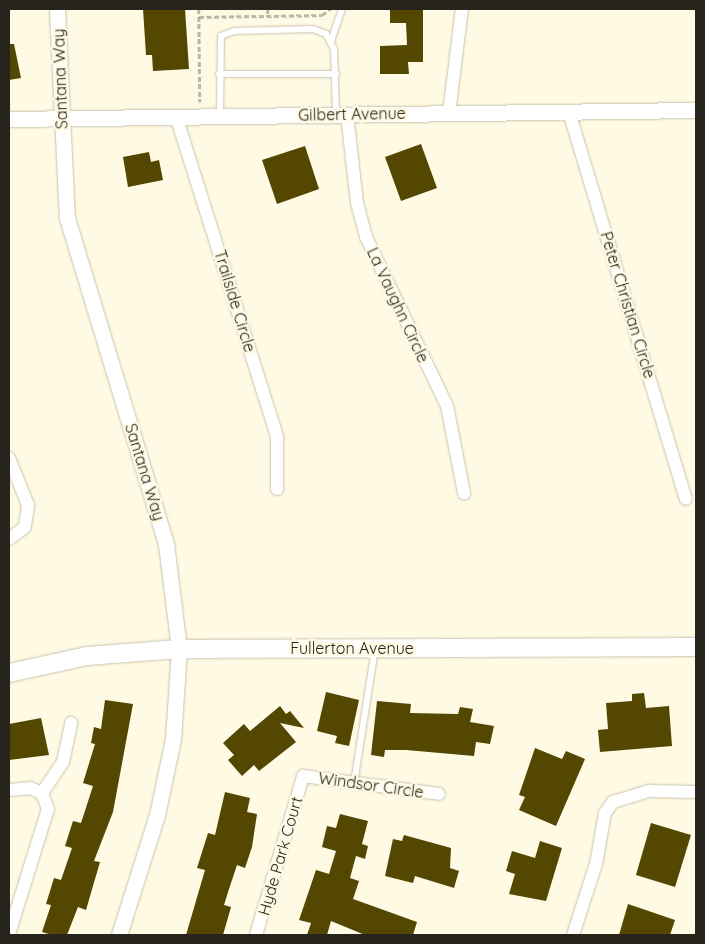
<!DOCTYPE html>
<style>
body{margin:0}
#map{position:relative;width:705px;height:944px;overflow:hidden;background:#fffae4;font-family:Quicksand,sans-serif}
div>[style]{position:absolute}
.building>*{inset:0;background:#534702}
.path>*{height:2.5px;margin-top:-1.25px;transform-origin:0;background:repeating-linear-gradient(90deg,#bbb7a6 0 5px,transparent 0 7.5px)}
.roads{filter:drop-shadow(0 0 1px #c8c3ae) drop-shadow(0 0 1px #c8c3ae)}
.service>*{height:6px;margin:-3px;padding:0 3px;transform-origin:3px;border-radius:3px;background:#fff}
.minor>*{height:12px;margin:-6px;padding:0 6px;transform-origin:6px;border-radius:6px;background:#fff}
.tertiary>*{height:15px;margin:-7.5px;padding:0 7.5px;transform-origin:7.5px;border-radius:7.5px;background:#fff}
.secondary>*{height:18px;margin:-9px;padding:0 9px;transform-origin:9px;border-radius:9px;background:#fff}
span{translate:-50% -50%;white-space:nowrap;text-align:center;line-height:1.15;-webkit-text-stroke:5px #fffae4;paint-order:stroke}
.street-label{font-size:16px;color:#26241c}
.frame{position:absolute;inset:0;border:10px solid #26241c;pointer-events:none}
</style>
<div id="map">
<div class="building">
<i style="clip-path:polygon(143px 9px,185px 9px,189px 69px,153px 71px,152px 55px,146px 55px)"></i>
<i style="clip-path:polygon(390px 9px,423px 9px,423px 62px,408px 62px,409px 74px,380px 74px,380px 46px,407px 45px,406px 23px,390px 23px)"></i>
<i style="clip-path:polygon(9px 44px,14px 44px,21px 78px,9px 80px)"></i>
<i style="clip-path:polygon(421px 144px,437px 188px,401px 201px,385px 157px)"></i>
<i style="clip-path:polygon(305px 146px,319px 189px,277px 204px,262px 160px)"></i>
<i style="clip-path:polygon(149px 152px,151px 162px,159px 160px,163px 180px,128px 187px,123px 157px)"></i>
<i style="clip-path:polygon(326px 692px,359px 700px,349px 746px,335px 743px,337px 736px,317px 731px)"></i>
<i style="clip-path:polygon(644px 693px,646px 708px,669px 706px,672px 746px,600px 752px,598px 730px,608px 729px,606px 703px,632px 701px,632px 694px)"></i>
<i style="clip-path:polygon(105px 700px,133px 704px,113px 812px,94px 861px,100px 862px,86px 910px,78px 907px,67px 935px,52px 935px,42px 932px,51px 905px,46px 904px,54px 878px,61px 880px,72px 848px,65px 846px,73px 821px,81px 823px,93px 786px,83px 783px,95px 744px,91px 743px,94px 727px,101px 729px)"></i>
<i style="clip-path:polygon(377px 701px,411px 704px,410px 713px,458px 714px,460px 707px,473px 709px,470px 722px,494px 726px,490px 744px,476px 742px,474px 756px,406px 750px,385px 750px,384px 757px,371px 755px)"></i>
<i style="clip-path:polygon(280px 706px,286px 714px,290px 711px,304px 728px,280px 723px,296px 742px,259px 771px,254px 765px,242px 776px,228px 760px,234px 755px,223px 743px,244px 724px,250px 731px)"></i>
<i style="clip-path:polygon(41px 718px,49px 755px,9px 760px,9px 724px)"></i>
<i style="clip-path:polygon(535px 748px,562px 759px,566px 751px,585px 759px,556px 826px,519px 810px,525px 797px,519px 795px)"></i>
<i style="clip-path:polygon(225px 792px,250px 798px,247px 812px,257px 814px,252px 847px,245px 868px,237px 865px,229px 889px,224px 905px,231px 907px,223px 935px,186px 935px,205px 870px,197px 868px,208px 833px,215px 835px)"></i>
<i style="clip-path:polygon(340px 814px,368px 821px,362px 844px,368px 846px,365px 859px,356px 856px,350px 878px,359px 881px,353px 899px,417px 922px,413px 935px,365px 935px,331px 921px,327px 935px,307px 935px,311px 923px,299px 920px,316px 870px,329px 874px,336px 851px,322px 847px,327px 826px,336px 828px)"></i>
<i style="clip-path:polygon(651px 823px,691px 835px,675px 887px,636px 875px)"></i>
<i style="clip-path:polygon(404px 835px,451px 848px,450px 868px,459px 871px,454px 888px,415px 876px,413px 883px,385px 876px,393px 839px,402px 841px)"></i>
<i style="clip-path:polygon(540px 841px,562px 848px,546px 901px,509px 894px,515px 874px,506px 871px,512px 851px,535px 858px)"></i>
<i style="clip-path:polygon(628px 904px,675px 920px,670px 935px,619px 935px)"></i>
</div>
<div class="path">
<i style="left:199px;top:9px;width:93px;rotate:89.4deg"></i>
<i style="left:268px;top:9px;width:7px;rotate:90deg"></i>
<i style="left:199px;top:17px;width:123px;rotate:-0.9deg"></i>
<i style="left:322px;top:15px;width:10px;rotate:-37deg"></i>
</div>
<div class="roads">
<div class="service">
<i style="left:331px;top:41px;width:34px;rotate:-71deg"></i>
<i style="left:219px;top:74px;width:117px"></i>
<i style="left:220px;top:115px;width:79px;rotate:-89.3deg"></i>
<i style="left:221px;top:36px;width:14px;rotate:-21deg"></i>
<i style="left:234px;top:31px;width:79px;rotate:-1.5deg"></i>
<i style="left:313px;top:29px;width:14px;rotate:21deg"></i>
<i style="left:326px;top:34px;width:17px;rotate:62deg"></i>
<i style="left:334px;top:49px;width:65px;rotate:88.2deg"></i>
<i style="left:354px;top:783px;width:136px;rotate:-81.1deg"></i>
</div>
<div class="minor">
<i style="left:569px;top:112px;width:404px;rotate:73.2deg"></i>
<i style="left:449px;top:113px;width:105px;rotate:-82.9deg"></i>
<i style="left:347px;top:114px;width:90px;rotate:83.6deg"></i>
<i style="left:357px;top:203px;width:35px;rotate:75deg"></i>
<i style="left:366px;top:237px;width:187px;rotate:64.4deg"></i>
<i style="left:447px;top:406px;width:89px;rotate:78.9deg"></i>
<i style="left:176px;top:116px;width:337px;rotate:72.5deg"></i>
<i style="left:277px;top:437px;width:52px;rotate:90deg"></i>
<i style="left:9px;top:458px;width:51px;rotate:68deg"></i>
<i style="left:28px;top:505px;width:22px;rotate:98deg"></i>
<i style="left:25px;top:527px;width:20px;rotate:143deg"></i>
<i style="left:9px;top:790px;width:21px;rotate:-5deg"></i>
<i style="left:30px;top:788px;width:13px;rotate:23deg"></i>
<i style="left:42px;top:793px;width:37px;rotate:-56deg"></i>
<i style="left:63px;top:762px;width:40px;rotate:-78deg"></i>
<i style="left:9px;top:934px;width:131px;rotate:-72.7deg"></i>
<i style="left:48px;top:809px;width:17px;rotate:-111deg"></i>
<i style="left:256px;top:935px;width:166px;rotate:-73.5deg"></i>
<i style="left:303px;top:776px;width:137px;rotate:7.5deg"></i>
<i style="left:573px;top:935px;width:75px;rotate:-72.1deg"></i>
<i style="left:596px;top:864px;width:52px;rotate:-80deg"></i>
<i style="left:605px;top:813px;width:14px;rotate:-54deg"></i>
<i style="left:613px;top:802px;width:39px;rotate:-17deg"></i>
<i style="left:650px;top:791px;width:46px;rotate:1.2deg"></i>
</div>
<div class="tertiary">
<i style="left:57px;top:9px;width:209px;rotate:87.3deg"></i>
<i style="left:67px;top:218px;width:341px;rotate:73.1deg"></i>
<i style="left:166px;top:544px;width:106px;rotate:82.9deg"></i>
<i style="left:179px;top:649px;width:90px;rotate:93.8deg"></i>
<i style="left:173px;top:739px;width:78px;rotate:101.9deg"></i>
<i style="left:157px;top:815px;width:126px;rotate:107.6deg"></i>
<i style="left:9px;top:119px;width:687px;rotate:-0.75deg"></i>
</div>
<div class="secondary">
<i style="left:9px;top:673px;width:80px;rotate:-12.3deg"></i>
<i style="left:87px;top:656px;width:92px;rotate:-4.4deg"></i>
<i style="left:179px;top:649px;width:517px;rotate:-0.22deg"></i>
</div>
</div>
<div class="street-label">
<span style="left:60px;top:79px;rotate:-92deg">Santana Way</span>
<span style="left:352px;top:114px;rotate:-1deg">Gilbert Avenue</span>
<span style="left:235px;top:301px;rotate:73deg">Trailside Circle</span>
<span style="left:398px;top:305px;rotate:65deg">La Vaughn Circle</span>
<span style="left:628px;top:305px;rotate:73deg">Peter Christian Circle</span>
<span style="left:145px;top:472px;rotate:73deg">Santana Way</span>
<span style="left:352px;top:648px">Fullerton Avenue</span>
<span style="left:371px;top:785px;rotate:8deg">Windsor Circle</span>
<span style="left:280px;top:856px;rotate:-74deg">Hyde Park Court</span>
</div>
<div class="frame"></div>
</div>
